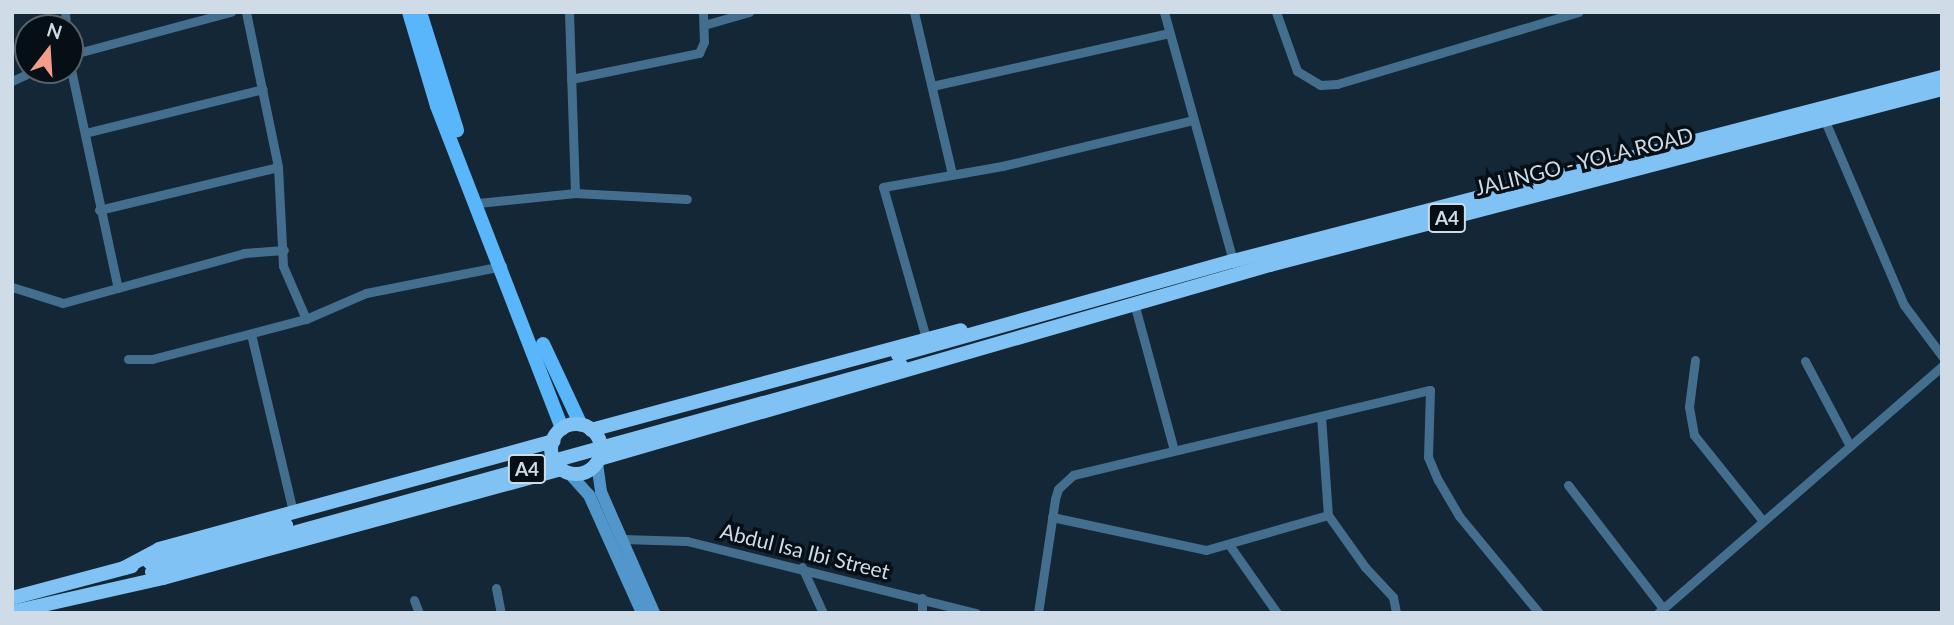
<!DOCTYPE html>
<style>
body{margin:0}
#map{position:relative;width:1954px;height:625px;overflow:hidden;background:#132736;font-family:Lato,sans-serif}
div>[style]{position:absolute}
.minor>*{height:9px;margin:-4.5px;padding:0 4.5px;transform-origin:4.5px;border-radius:4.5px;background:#446e8e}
.secondary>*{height:12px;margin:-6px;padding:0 6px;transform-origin:6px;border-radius:6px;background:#5297cb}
.primary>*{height:14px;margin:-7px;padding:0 7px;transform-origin:7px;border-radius:7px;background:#5ab6fa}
.trunk>*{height:14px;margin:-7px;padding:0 7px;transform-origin:7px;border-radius:7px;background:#80c2f4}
.trunk>.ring{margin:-7px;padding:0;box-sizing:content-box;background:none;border:14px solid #80c2f4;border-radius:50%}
.trunk-bridge>*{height:14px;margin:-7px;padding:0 7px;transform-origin:7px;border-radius:7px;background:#80c2f4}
span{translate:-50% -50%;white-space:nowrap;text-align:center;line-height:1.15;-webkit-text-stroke:7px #070f16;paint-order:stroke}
.shield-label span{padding:2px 5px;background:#070f16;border:2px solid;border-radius:5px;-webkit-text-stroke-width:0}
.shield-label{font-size:19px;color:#cfdbe6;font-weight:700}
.street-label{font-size:21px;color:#cfdbe6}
.frame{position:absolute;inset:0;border:14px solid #cfdbe6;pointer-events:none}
.north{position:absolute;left:14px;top:14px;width:70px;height:70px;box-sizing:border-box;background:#070f16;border:2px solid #576169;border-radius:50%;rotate:17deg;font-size:19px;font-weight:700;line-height:28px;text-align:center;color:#cfdbe6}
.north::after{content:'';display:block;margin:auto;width:24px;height:32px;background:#f49e8a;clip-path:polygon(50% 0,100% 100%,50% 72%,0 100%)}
</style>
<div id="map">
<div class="minor">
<i style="left:65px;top:12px;width:16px;rotate:86deg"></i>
<i style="left:246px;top:12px;width:158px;rotate:78.3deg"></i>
<i style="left:278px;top:167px;width:99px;rotate:87.1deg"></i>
<i style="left:283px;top:266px;width:58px;rotate:66.5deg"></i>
<i style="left:914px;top:12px;width:166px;rotate:76.8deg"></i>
<i style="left:1164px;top:12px;width:258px;rotate:74.5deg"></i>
<i style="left:1276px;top:12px;width:63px;rotate:70.4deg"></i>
<i style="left:1297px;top:71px;width:27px;rotate:31deg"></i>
<i style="left:1320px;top:85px;width:17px;rotate:-3deg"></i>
<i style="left:1337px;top:84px;width:252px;rotate:-16.6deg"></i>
<i style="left:704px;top:25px;width:47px;rotate:-16.1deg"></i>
<i style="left:70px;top:55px;width:167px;rotate:-15deg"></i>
<i style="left:70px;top:65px;width:228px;rotate:77.9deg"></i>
<i style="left:571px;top:79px;width:131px;rotate:-11.5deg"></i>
<i style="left:699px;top:53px;width:12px;rotate:-66deg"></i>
<i style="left:704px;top:42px;width:30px;rotate:-92deg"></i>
<i style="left:12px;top:81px;width:26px;rotate:-25deg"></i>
<i style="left:932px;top:86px;width:243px;rotate:-12.6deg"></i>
<i style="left:1825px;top:121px;width:200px;rotate:66.8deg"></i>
<i style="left:1904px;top:305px;width:64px;rotate:53.3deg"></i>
<i style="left:85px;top:133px;width:183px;rotate:-13.9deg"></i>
<i style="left:575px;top:193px;width:112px;rotate:3.1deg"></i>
<i style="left:478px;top:203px;width:98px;rotate:-5.9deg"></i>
<i style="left:575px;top:193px;width:181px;rotate:-91.9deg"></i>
<i style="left:99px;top:210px;width:184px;rotate:-13.5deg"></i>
<i style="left:12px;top:287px;width:53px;rotate:17.4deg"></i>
<i style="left:63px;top:303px;width:188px;rotate:-15.4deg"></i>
<i style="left:244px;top:253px;width:40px;rotate:-4.3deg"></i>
<i style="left:1134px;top:303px;width:152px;rotate:74.8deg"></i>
<i style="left:251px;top:334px;width:183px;rotate:76.7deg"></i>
<i style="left:926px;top:338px;width:157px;rotate:-105.9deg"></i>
<i style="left:883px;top:187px;width:121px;rotate:-10deg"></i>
<i style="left:1002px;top:166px;width:196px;rotate:-13.5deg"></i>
<i style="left:128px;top:359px;width:24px"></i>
<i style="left:152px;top:359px;width:159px;rotate:-14.6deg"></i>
<i style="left:306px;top:319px;width:65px;rotate:-23.4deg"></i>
<i style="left:366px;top:293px;width:139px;rotate:-11.2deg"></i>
<i style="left:1695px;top:360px;width:47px;rotate:97.3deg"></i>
<i style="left:1689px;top:407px;width:28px;rotate:80deg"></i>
<i style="left:1694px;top:435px;width:110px;rotate:51.3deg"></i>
<i style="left:1805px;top:361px;width:96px;rotate:62.1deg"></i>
<i style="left:1321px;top:416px;width:99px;rotate:86deg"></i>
<i style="left:1328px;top:515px;width:64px;rotate:54.6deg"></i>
<i style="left:1365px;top:567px;width:41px;rotate:47deg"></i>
<i style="left:1393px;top:597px;width:16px;rotate:79deg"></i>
<i style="left:1568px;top:485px;width:154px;rotate:52.4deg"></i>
<i style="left:1052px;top:517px;width:157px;rotate:12.1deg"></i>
<i style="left:1206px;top:550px;width:127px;rotate:-16deg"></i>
<i style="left:623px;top:539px;width:64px;rotate:1.8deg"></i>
<i style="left:687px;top:541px;width:298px;rotate:14deg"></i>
<i style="left:1230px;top:546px;width:82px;rotate:55deg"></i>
<i style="left:802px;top:567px;width:51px;rotate:65.5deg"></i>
<i style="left:496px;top:588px;width:25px;rotate:79deg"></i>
<i style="left:922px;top:598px;width:15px;rotate:90deg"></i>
<i style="left:414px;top:600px;width:14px;rotate:69deg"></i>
<i style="left:1038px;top:613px;width:115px;rotate:-81.5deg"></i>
<i style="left:1055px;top:499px;width:10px;rotate:-73deg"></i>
<i style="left:1058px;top:489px;width:21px;rotate:-43deg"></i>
<i style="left:1073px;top:475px;width:367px;rotate:-13.4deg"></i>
<i style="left:1430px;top:390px;width:67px;rotate:91.7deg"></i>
<i style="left:1428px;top:457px;width:25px;rotate:67deg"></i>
<i style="left:1438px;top:480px;width:42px;rotate:59.7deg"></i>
<i style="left:1459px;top:516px;width:126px;rotate:50.5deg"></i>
<i style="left:1658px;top:613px;width:376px;rotate:-41deg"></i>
</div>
<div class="secondary">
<i style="left:597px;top:463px;width:29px;rotate:82deg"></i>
<i style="left:601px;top:492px;width:132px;rotate:66.3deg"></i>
<i style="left:569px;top:473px;width:30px;rotate:48deg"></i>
<i style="left:589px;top:495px;width:129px;rotate:65.8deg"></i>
</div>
<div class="primary">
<i style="left:409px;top:12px;width:98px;rotate:73.4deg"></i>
<i style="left:437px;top:106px;width:346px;rotate:68.8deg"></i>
<i style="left:420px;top:12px;width:124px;rotate:72.6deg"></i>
<i style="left:543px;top:344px;width:89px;rotate:64.9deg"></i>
</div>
<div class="trunk">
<i style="left:898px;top:355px;width:348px;rotate:-15.7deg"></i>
<i style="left:1233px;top:261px;width:732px;rotate:-14.55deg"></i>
<i class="ring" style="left:551px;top:424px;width:36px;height:36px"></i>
<i style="left:591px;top:430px;width:383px;rotate:-15.1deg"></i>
<i style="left:599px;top:459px;width:698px;rotate:-16.13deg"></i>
<i style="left:1270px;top:265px;width:695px;rotate:-14.68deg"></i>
<i style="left:124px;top:568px;width:40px;rotate:-28deg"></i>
<i style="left:159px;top:549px;width:409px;rotate:-15.3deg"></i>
<i style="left:12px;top:598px;width:124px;rotate:-14.9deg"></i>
<i style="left:12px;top:612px;width:155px;rotate:-12.7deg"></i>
<i style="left:163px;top:578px;width:413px;rotate:-15.3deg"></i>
</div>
<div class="trunk-bridge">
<i style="left:149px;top:562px;width:142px;rotate:-15.1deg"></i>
<i style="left:152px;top:572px;width:777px;rotate:-15.45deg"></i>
</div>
<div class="shield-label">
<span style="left:1447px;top:218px">A4</span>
<span style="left:527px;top:469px">A4</span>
</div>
<div class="street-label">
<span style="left:1584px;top:161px;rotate:-14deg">JALINGO - YOLA ROAD</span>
<span style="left:805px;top:551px;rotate:14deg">Abdul Isa Ibi Street</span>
</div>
<div class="frame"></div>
<div class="north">N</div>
</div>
